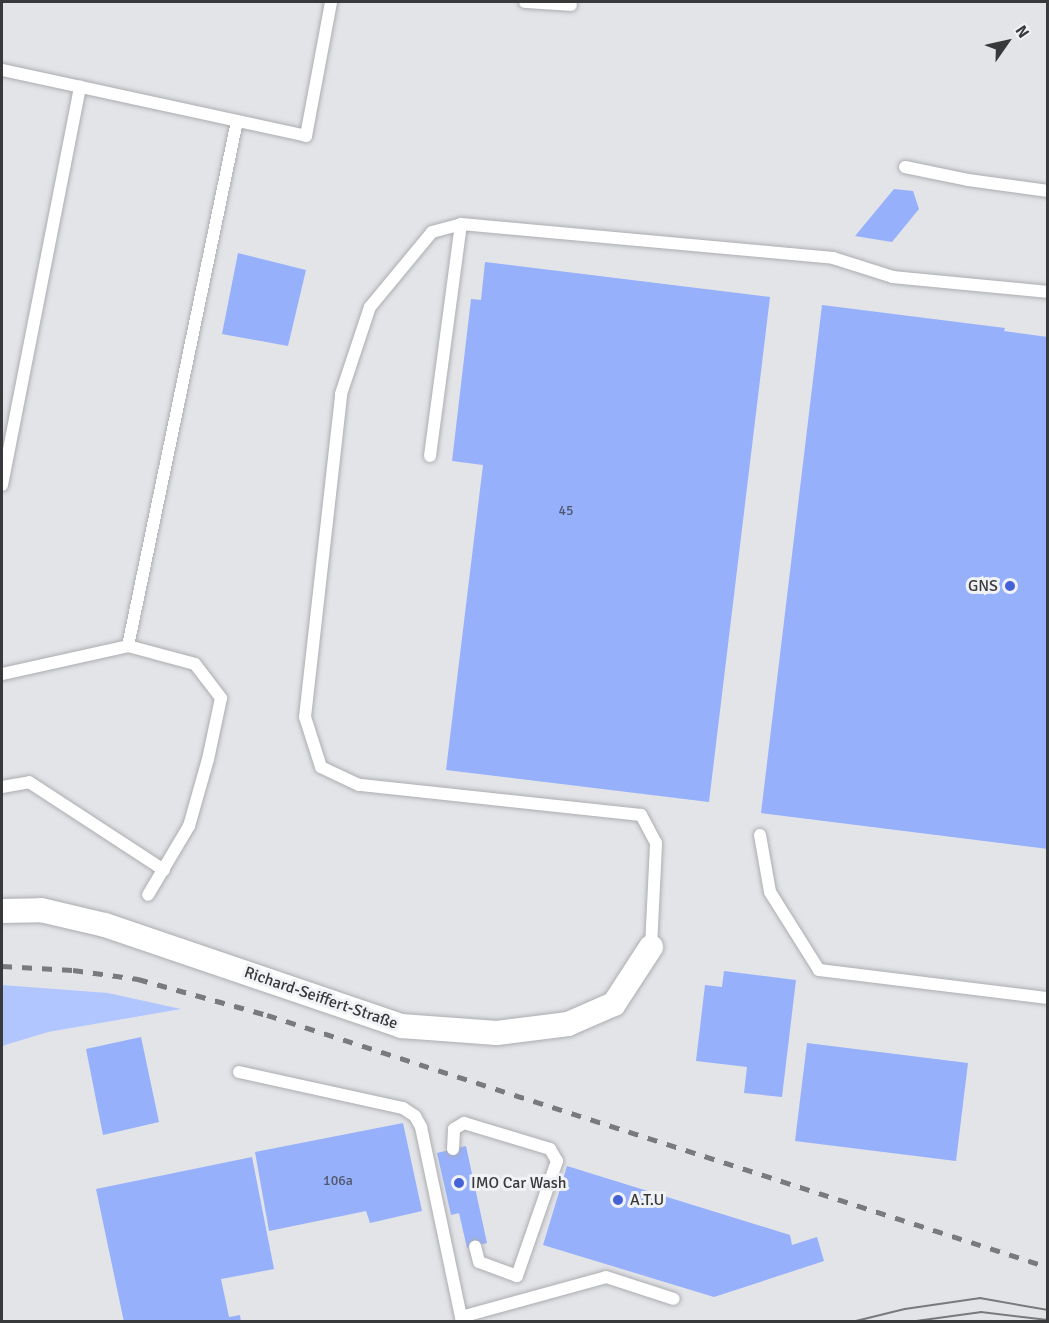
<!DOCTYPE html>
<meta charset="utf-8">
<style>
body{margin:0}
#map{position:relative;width:1049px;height:1323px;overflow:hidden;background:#e3e4e8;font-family:Signika,sans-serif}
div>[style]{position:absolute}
.green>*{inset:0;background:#b1c6ff}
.building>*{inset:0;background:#96b0fb}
.roads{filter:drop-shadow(0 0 2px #abadb0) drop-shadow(0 0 2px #abadb0)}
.service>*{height:12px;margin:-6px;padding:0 6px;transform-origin:6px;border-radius:6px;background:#fff}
.minor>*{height:24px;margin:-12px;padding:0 12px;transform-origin:12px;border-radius:12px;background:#fff}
.tram>*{height:1.5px;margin:-0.75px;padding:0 0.75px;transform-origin:0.75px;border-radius:0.75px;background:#797a7c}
.rail>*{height:4.5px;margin-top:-2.25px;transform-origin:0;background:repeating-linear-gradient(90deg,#797a7c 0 10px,transparent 0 20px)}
.dots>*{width:16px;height:16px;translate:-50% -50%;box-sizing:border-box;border:3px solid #f0f2f5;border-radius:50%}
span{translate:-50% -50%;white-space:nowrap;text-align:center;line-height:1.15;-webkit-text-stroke:6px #f0f2f5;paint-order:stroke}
.number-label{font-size:14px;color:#50576a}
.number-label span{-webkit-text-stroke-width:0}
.poi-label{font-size:16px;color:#38393a}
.right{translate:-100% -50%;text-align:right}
.left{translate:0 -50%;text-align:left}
.street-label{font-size:16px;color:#38393a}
.frame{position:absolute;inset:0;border:3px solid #38393a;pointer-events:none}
.north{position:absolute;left:977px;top:12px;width:60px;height:60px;-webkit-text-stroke:4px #f0f2f5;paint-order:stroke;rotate:56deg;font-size:16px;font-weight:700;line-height:24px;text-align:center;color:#38393a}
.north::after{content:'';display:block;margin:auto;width:21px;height:27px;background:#38393a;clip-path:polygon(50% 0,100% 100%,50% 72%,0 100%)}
</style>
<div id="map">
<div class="green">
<i style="clip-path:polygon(2px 985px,108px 993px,181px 1009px,48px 1032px,2px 1046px)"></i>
</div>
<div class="building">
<i style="clip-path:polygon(894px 189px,913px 191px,919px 209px,892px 242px,855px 236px)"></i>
<i style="clip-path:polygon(238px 253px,306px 270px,288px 346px,222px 334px)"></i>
<i style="clip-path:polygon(485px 262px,770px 297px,709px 802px,446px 770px,483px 465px,452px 461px,471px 299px,481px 300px)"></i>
<i style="clip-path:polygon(822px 305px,1005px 328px,1004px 331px,1048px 337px,1048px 849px,761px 813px)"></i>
<i style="clip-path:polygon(724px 971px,796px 980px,782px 1097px,744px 1093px,747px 1067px,696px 1061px,705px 985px,722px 987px)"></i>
<i style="clip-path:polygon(141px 1037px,159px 1122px,103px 1135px,86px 1049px)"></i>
<i style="clip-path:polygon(807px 1043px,968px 1063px,956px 1161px,795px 1141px)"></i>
<i style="clip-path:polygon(403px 1123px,422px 1211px,370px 1223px,366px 1211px,269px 1231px,255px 1152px)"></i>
<i style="clip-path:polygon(466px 1146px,487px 1243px,467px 1248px,459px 1213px,451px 1215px,437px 1153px)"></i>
<i style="clip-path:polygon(252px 1157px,274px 1269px,221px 1279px,229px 1317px,240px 1315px,241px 1322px,124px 1322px,96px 1189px)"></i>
<i style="clip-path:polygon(567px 1166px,790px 1235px,792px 1245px,817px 1237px,824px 1261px,714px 1297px,543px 1245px)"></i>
</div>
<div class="roads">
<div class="service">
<i style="left:525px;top:2px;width:46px;rotate:3.7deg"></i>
<i style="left:2px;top:70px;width:311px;rotate:12.2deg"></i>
<i style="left:306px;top:136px;width:136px;rotate:-79.4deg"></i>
<i style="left:905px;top:167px;width:64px;rotate:11.7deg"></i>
<i style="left:968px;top:180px;width:81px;rotate:7.8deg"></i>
<i style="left:430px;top:456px;width:234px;rotate:-82.4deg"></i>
<i style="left:2px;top:485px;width:406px;rotate:-78.9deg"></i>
<i style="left:128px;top:646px;width:69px;rotate:15deg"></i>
<i style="left:195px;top:664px;width:43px;rotate:52.6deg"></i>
<i style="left:221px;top:698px;width:62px;rotate:102deg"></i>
<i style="left:208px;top:759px;width:70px;rotate:105.8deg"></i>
<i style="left:189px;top:826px;width:80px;rotate:120.7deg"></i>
<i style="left:2px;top:674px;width:129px;rotate:-12.5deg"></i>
<i style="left:128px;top:646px;width:536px;rotate:-78.27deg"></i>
<i style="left:2px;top:787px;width:27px;rotate:-10deg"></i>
<i style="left:29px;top:782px;width:161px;rotate:33.1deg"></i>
<i style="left:760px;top:835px;width:58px;rotate:80deg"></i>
<i style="left:770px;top:892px;width:92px;rotate:57.9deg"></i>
<i style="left:819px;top:970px;width:231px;rotate:7deg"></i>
<i style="left:651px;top:947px;width:104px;rotate:-87.2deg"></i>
<i style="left:656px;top:843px;width:32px;rotate:-118deg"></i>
<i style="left:641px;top:815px;width:284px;rotate:-173.9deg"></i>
<i style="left:359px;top:785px;width:42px;rotate:-154.7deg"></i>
<i style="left:321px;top:767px;width:52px;rotate:-107.7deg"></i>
<i style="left:305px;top:717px;width:325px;rotate:-83.6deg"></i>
<i style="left:341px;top:394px;width:92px;rotate:-71.6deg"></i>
<i style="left:370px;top:307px;width:97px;rotate:-50.4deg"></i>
<i style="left:432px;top:232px;width:30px;rotate:-15deg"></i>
<i style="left:461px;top:224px;width:374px;rotate:5.2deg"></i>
<i style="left:833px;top:258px;width:63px;rotate:17.6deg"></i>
<i style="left:893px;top:277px;width:156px;rotate:5.5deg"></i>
<i style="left:239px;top:1072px;width:168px;rotate:12.4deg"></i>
<i style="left:403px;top:1108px;width:14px;rotate:34deg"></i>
<i style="left:415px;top:1116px;width:13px;rotate:61deg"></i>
<i style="left:421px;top:1127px;width:199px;rotate:78.1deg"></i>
<i style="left:453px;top:1149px;width:20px;rotate:-87deg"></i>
<i style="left:454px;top:1129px;width:12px;rotate:-31deg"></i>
<i style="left:464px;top:1123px;width:90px;rotate:16.8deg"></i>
<i style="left:550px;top:1149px;width:14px;rotate:60deg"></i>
<i style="left:557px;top:1161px;width:122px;rotate:109.2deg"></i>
<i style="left:517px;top:1276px;width:40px;rotate:-159.8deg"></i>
<i style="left:479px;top:1262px;width:16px;rotate:-104deg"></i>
<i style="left:461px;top:1317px;width:150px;rotate:-15.4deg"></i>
<i style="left:606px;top:1277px;width:71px;rotate:17.9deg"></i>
</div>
<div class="minor">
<i style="left:2px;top:911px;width:39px;rotate:-1deg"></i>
<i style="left:41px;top:910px;width:66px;rotate:13.2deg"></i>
<i style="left:105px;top:925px;width:313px;rotate:18.8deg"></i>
<i style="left:401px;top:1026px;width:96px;rotate:4.2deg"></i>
<i style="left:497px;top:1033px;width:72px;rotate:-7.2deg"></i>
<i style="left:568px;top:1024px;width:50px;rotate:-23.5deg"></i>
<i style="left:614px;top:1004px;width:68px;rotate:-57deg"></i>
</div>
</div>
<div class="tram">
<i style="left:852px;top:1322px;width:55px;rotate:-13.8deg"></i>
<i style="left:905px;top:1309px;width:76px;rotate:-8.3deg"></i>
<i style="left:980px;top:1298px;width:69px;rotate:10deg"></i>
<i style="left:909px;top:1322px;width:73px;rotate:-7.9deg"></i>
<i style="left:981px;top:1312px;width:67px;rotate:6.8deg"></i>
</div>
<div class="rail">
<i style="left:2px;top:966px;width:71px;rotate:3.2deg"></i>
<i style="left:73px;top:970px;width:66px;rotate:7.9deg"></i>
<i style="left:138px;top:979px;width:134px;rotate:15.6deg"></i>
<i style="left:267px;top:1015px;width:821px;rotate:17.88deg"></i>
</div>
<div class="dots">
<i style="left:1010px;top:586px;background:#4563d6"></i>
<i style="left:459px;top:1183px;background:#4563d6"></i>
<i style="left:618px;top:1200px;background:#4563d6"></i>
</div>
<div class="number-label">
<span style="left:566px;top:511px">45</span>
<span style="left:338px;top:1181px">106a</span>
</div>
<div class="poi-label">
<span class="right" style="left:998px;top:586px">GNS</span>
<span class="left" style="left:471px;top:1183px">IMO Car Wash</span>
<span class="left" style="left:630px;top:1200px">A.T.U</span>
</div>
<div class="street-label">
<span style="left:321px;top:998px;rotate:19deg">Richard-Seiffert-Straße</span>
</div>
<div class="frame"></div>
<div class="north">N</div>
</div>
